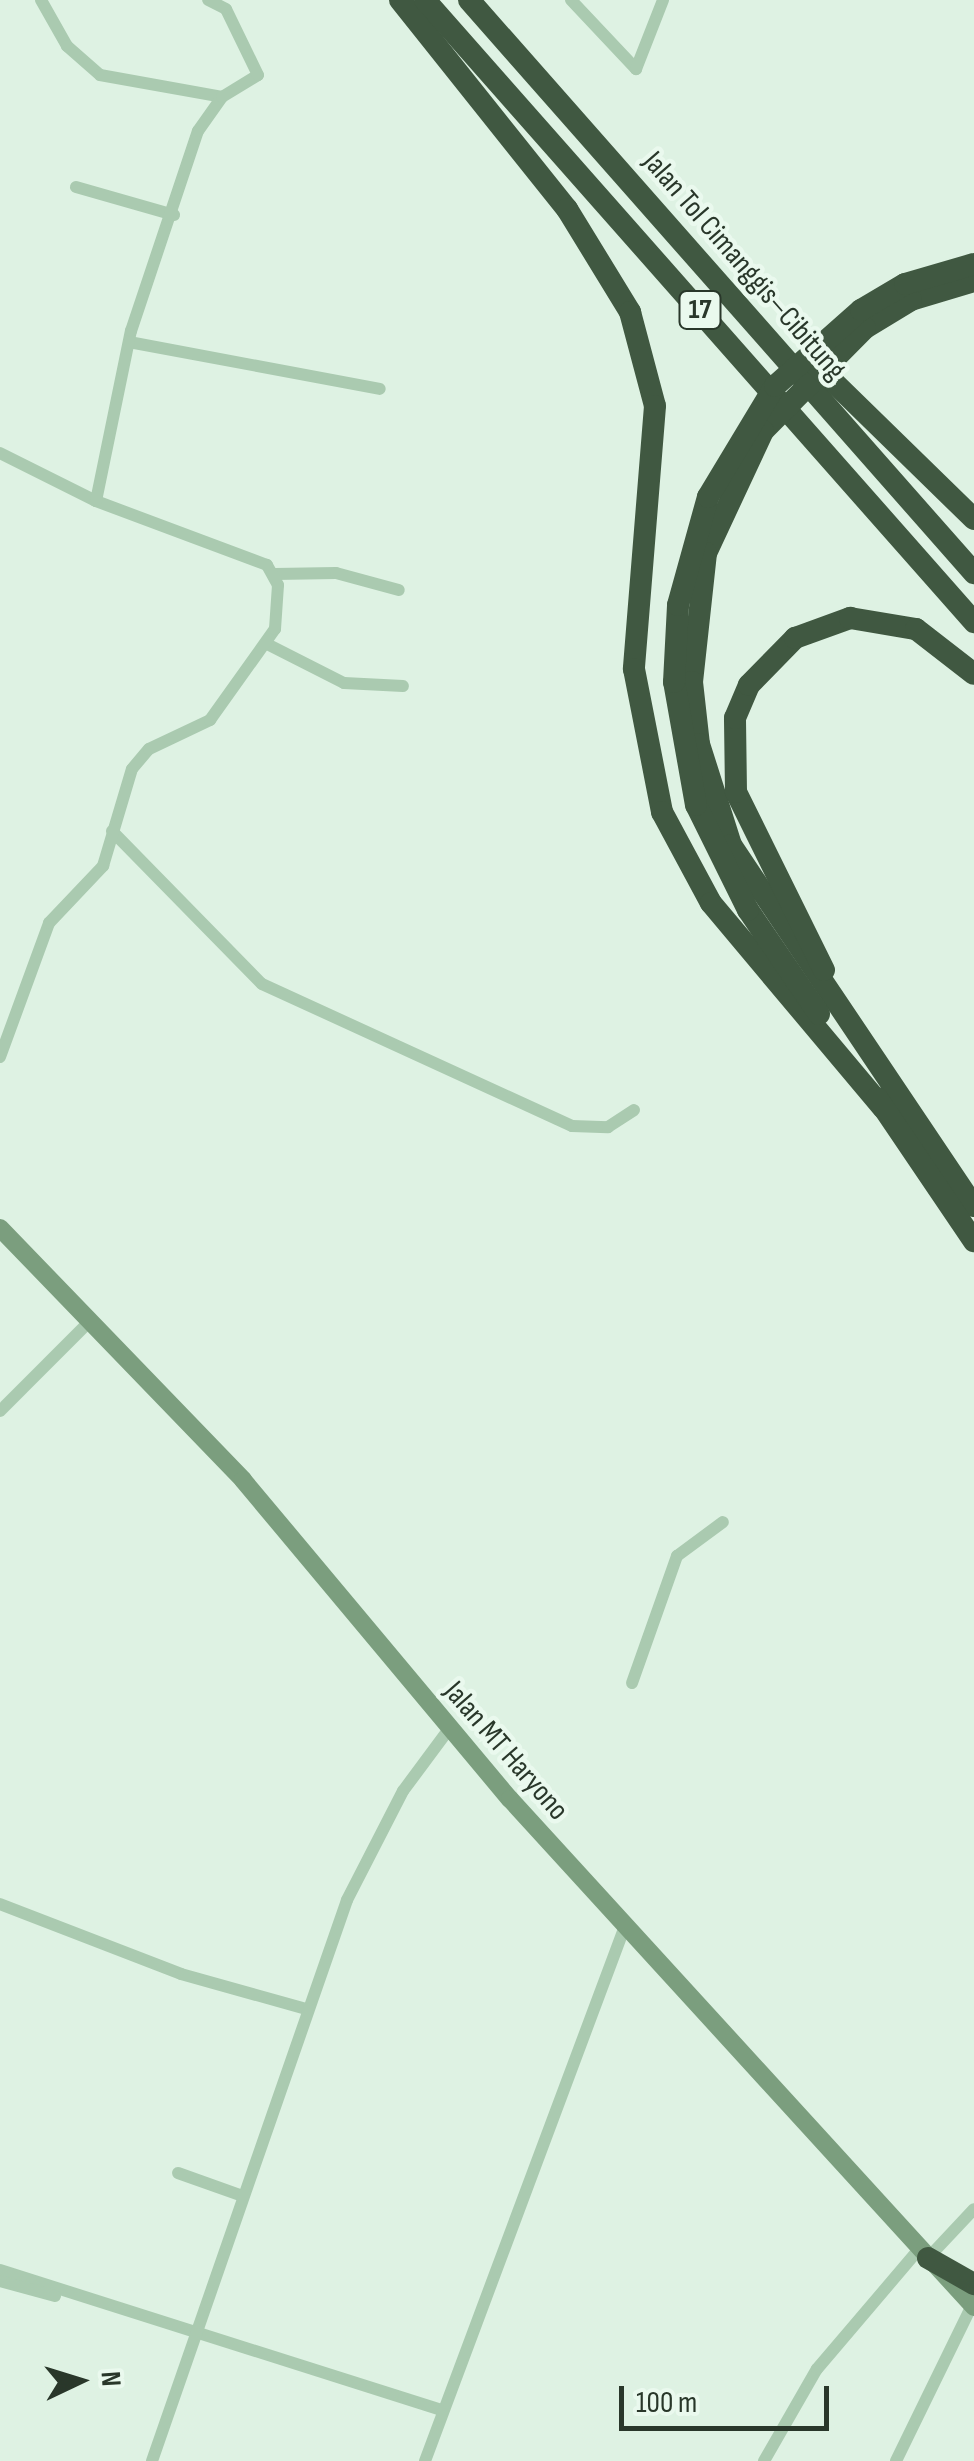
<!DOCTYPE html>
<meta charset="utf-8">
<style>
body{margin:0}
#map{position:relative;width:974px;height:2461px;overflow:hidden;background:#def2e3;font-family:"Sofia Sans Condensed",sans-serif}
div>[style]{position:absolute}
.minor>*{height:12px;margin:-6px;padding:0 6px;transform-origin:6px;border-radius:6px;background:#aacab0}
.secondary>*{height:18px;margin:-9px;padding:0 9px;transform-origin:9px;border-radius:9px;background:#7b9e7e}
.motorway>*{height:22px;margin:-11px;padding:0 11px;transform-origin:11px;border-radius:11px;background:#405841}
span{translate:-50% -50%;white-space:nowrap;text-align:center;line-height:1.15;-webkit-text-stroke:9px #eaf9ee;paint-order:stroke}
.shield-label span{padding:2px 8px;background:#eaf9ee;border:2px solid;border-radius:8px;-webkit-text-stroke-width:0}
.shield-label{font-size:28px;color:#29372a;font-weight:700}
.street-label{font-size:30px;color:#29372a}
.north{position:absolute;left:30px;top:2331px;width:100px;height:100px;-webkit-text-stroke:8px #eaf9ee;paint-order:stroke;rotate:86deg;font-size:28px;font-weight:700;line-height:40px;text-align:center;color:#29372a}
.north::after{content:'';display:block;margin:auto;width:35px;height:45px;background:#29372a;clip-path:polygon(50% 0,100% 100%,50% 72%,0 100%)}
.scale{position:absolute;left:619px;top:2386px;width:210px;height:45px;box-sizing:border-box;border:5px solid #29372a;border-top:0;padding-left:12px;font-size:30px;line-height:35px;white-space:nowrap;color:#29372a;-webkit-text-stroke:8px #eaf9ee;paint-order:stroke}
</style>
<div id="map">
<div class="minor">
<i style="left:41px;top:0;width:53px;rotate:60.5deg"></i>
<i style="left:67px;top:46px;width:44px;rotate:41.3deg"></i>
<i style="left:100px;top:75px;width:124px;rotate:10.2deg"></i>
<i style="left:571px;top:0;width:95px;rotate:46.7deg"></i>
<i style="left:636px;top:69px;width:74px;rotate:-68.6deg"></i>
<i style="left:76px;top:187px;width:102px;rotate:15.9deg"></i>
<i style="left:129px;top:342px;width:255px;rotate:10.6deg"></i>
<i style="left:0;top:453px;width:107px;rotate:26.6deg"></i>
<i style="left:275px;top:574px;width:61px;rotate:-0.9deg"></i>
<i style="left:336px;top:573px;width:65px;rotate:15.1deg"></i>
<i style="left:269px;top:645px;width:84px;rotate:26.9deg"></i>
<i style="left:344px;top:683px;width:59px;rotate:2.9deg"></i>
<i style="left:112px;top:831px;width:214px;rotate:45.6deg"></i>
<i style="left:262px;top:984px;width:341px;rotate:24.6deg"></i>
<i style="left:572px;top:1126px;width:36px;rotate:2deg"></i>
<i style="left:608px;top:1127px;width:31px;rotate:-33deg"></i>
<i style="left:0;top:1057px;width:143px;rotate:-69.9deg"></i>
<i style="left:49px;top:923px;width:79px;rotate:-46.5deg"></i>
<i style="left:103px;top:866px;width:101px;rotate:-73.4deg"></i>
<i style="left:132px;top:769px;width:26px;rotate:-50deg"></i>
<i style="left:149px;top:749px;width:68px;rotate:-25.4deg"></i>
<i style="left:210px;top:720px;width:112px;rotate:-54.5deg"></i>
<i style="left:275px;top:629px;width:44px;rotate:-86.1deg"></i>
<i style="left:278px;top:585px;width:23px;rotate:-119deg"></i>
<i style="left:267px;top:565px;width:183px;rotate:-159.5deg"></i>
<i style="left:96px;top:501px;width:174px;rotate:-78.4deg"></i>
<i style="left:131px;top:331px;width:211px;rotate:-71.5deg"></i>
<i style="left:198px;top:131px;width:42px;rotate:-54.8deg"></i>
<i style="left:222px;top:97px;width:42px;rotate:-31.4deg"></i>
<i style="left:258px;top:75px;width:73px;rotate:-115.9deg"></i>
<i style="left:226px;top:9px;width:20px;rotate:-153deg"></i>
<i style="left:0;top:1411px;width:124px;rotate:-45deg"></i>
<i style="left:632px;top:1683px;width:135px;rotate:-70.5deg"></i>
<i style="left:677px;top:1556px;width:57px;rotate:-36.5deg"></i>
<i style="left:0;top:1904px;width:194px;rotate:21.1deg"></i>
<i style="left:181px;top:1974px;width:130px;rotate:15.6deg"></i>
<i style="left:178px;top:2173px;width:66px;rotate:19.5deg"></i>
<i style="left:928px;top:2258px;width:67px;rotate:-46.8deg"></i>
<i style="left:0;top:2270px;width:464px;rotate:17.6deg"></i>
<i style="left:0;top:2281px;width:57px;rotate:15.3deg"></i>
<i style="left:152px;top:2461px;width:594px;rotate:-70.83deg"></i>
<i style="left:347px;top:1900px;width:123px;rotate:-62.8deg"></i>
<i style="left:403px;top:1791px;width:77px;rotate:-53.4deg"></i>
<i style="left:425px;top:2461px;width:571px;rotate:-69.5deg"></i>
<i style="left:764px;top:2461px;width:106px;rotate:-60.1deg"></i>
<i style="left:817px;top:2369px;width:157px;rotate:-49.6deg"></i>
<i style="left:896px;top:2461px;width:174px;rotate:-64deg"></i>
</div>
<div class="secondary">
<i style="left:0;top:1228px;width:350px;rotate:46deg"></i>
<i style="left:243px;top:1480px;width:416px;rotate:50.1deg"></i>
<i style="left:510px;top:1799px;width:688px;rotate:47.59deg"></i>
</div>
<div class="motorway">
<i style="left:400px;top:0;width:268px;rotate:51.4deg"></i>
<i style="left:567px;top:209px;width:121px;rotate:58.5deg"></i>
<i style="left:630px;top:312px;width:97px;rotate:75.1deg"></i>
<i style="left:655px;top:406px;width:264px;rotate:94.6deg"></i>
<i style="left:634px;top:669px;width:146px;rotate:78.9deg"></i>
<i style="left:662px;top:812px;width:103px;rotate:61.7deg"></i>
<i style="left:711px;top:903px;width:268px;rotate:50deg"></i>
<i style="left:425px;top:0;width:830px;rotate:48.57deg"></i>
<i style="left:469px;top:0;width:764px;rotate:48.61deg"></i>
<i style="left:974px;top:281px;width:66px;rotate:163.2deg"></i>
<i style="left:911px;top:300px;width:54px;rotate:148.7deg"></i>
<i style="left:865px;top:328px;width:145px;rotate:134.7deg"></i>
<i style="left:763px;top:431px;width:135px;rotate:115deg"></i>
<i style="left:706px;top:553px;width:130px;rotate:96.2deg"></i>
<i style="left:692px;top:682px;width:62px;rotate:83.6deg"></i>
<i style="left:699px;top:744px;width:106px;rotate:72.4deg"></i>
<i style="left:731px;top:845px;width:435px;rotate:56.1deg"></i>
<i style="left:810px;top:359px;width:229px;rotate:44.3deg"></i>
<i style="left:824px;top:970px;width:199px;rotate:-116.3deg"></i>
<i style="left:736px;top:792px;width:74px;rotate:-90.8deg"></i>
<i style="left:735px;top:718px;width:36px;rotate:-67deg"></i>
<i style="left:749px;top:685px;width:66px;rotate:-45.6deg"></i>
<i style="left:795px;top:638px;width:59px;rotate:-20deg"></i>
<i style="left:850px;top:618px;width:67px;rotate:9.5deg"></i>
<i style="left:916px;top:629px;width:73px;rotate:37.8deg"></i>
<i style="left:819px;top:1014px;width:126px;rotate:-124.3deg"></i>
<i style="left:748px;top:910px;width:117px;rotate:-116.3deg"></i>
<i style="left:696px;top:805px;width:125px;rotate:-100.1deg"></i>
<i style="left:674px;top:682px;width:77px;rotate:-87deg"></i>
<i style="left:678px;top:605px;width:112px;rotate:-74.5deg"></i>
<i style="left:708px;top:497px;width:130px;rotate:-58.9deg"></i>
<i style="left:775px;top:386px;width:115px;rotate:-41.5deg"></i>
<i style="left:861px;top:310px;width:51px;rotate:-30.6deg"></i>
<i style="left:905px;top:284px;width:72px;rotate:-16.2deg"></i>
<i style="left:877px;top:1098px;width:173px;rotate:55.9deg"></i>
<i style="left:928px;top:2258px;width:53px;rotate:29.5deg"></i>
</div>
<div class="shield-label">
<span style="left:700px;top:310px">17</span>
</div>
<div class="street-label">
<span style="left:744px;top:266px;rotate:49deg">Jalan Tol Cimanggis–Cibitung</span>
<span style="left:506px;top:1751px;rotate:49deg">Jalan MT Haryono</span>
</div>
<div class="north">N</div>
<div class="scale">100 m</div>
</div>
